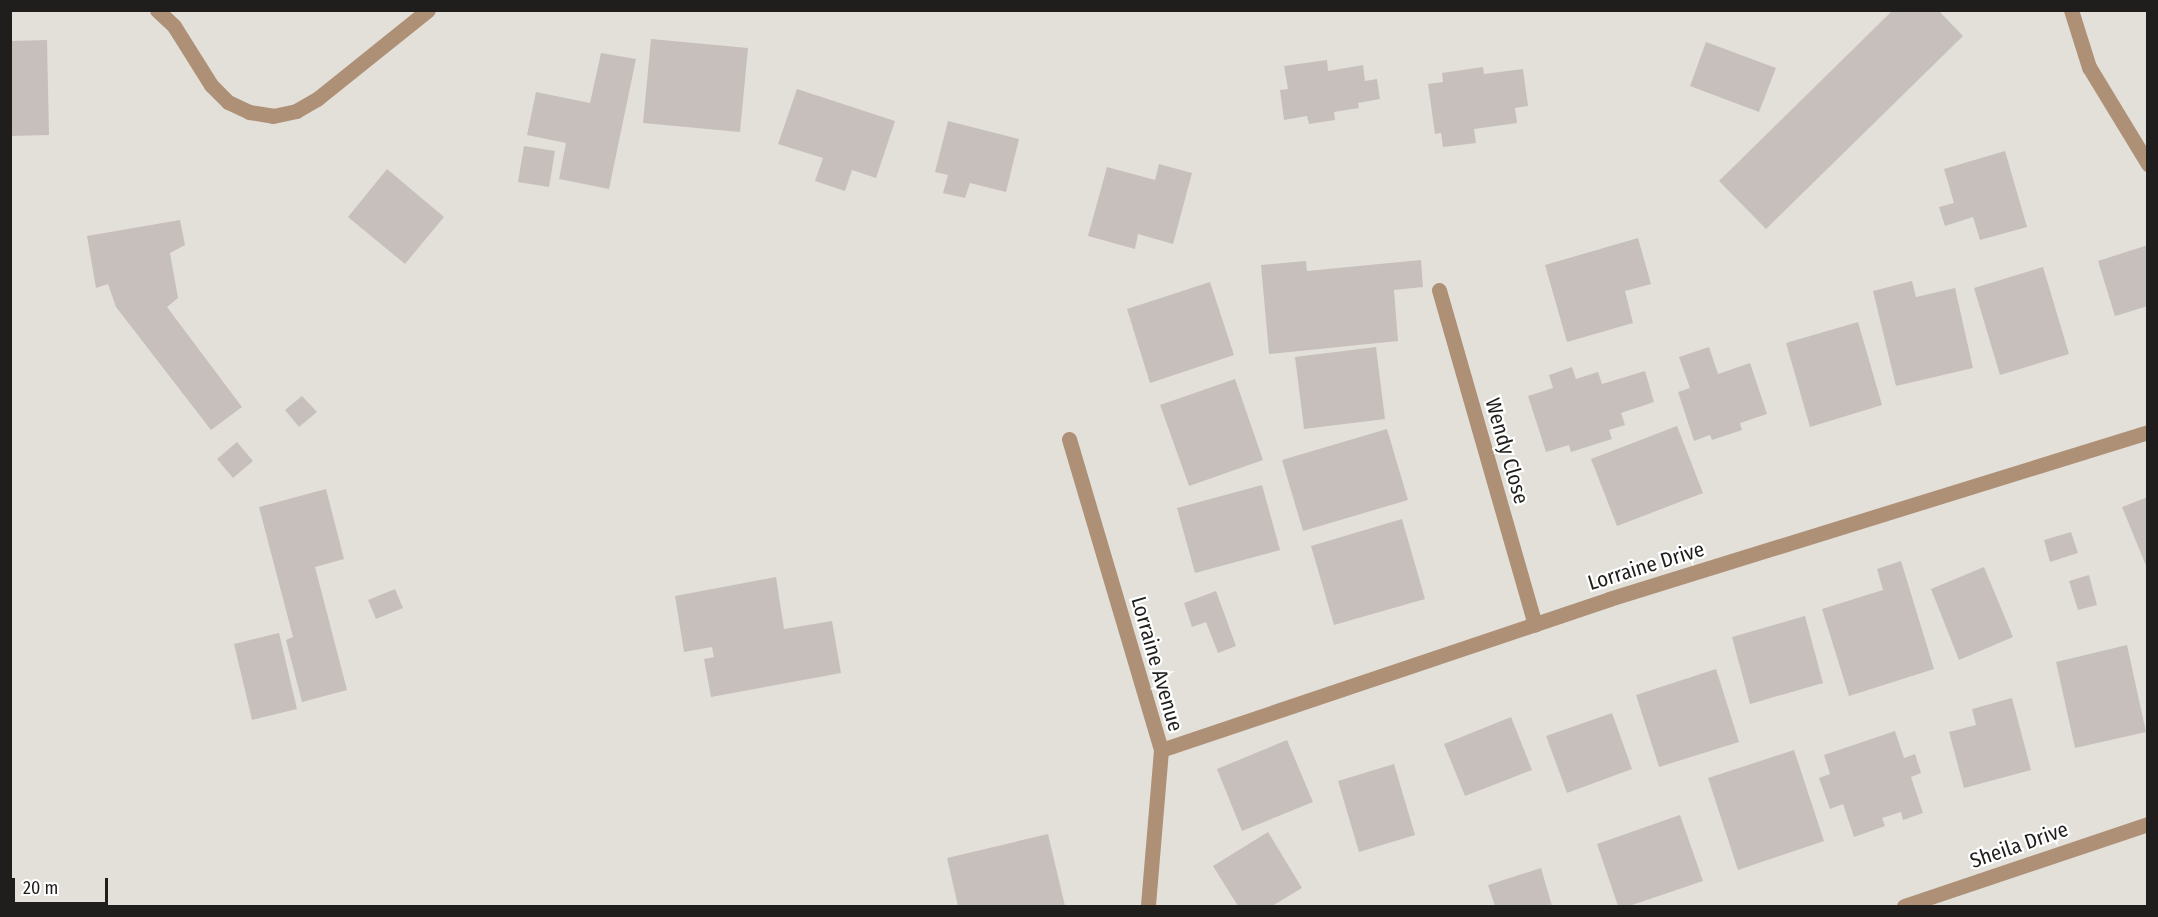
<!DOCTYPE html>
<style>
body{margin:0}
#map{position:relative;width:2158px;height:917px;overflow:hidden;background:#e3e0d9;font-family:"Fira Sans Condensed",sans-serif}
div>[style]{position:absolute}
.building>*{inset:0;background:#c7bfbb}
.minor>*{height:15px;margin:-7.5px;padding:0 7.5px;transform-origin:7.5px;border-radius:7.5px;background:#ae9077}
span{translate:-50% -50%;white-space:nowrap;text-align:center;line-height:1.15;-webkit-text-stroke:4.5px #fff;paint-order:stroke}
.street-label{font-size:21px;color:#1f1e1c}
.frame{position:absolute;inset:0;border:12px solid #1f1e1c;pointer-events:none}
.scale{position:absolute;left:12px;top:878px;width:96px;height:27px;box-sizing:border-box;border:3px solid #1f1e1c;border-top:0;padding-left:8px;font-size:18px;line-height:21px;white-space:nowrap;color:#1f1e1c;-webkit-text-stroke:4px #fff;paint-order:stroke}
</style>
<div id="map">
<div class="building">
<i style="clip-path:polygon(1893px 10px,1938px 10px,1963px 36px,1766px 229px,1719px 181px)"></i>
<i style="clip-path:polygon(651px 39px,748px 48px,740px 132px,643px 123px)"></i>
<i style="clip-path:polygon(47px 40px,49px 135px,10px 136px,10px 41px)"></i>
<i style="clip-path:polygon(1706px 42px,1776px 68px,1759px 112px,1690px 86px)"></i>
<i style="clip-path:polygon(601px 53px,636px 59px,609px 189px,559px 179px,566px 143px,527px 135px,536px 92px,590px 103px)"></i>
<i style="clip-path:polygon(1327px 60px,1328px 71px,1363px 65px,1365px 81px,1377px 79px,1380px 99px,1358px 103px,1359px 108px,1334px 112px,1335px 120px,1309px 124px,1307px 116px,1284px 120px,1280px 90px,1288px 89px,1284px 66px)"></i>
<i style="clip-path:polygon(1483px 67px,1484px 74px,1523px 69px,1528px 106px,1515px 108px,1517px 123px,1474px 129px,1476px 143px,1443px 147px,1441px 133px,1435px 134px,1428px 84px,1443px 82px,1442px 73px)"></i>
<i style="clip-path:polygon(797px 89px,895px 121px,876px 178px,852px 170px,845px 191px,815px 181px,823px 158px,778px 144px)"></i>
<i style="clip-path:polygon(948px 121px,1019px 139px,1006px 192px,970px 183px,965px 198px,943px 193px,948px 175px,935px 172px)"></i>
<i style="clip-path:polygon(524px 146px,555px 151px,549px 187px,518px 182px)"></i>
<i style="clip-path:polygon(2005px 151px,2027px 227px,1980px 240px,1973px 217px,1945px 226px,1939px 207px,1954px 203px,1944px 169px)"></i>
<i style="clip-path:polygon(1159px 164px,1192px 173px,1173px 244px,1138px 234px,1135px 249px,1088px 236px,1107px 167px,1155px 180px)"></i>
<i style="clip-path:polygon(387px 169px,444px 217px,405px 264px,348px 217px)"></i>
<i style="clip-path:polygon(180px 220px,185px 245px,170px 253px,178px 298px,167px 307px,242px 407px,211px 430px,116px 307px,108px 284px,96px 288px,87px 236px)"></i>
<i style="clip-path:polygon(1638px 238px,1651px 284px,1625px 291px,1633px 323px,1567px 342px,1545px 265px)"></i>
<i style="clip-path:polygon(2148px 245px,2148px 306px,2115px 316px,2098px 261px)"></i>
<i style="clip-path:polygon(1421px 260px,1423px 287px,1394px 290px,1398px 341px,1269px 354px,1261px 265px,1306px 261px,1307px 271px)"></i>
<i style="clip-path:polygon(2043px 267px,2069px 354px,2000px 375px,1974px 288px)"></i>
<i style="clip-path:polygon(1912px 281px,1916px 297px,1955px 288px,1973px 368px,1896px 386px,1873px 291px)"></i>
<i style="clip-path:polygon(1210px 282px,1234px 355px,1150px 383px,1127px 309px)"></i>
<i style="clip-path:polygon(1858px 322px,1882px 405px,1810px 427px,1786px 343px)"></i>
<i style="clip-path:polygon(1376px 347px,1385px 419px,1304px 429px,1295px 357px)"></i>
<i style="clip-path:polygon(1709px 347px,1718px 374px,1750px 363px,1767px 414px,1740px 423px,1742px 430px,1712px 440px,1710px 435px,1694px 441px,1678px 392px,1690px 388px,1679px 357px)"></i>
<i style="clip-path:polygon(1572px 367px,1576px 379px,1598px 372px,1602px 384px,1645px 371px,1654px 402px,1621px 413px,1625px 425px,1609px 430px,1612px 439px,1571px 452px,1569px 445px,1546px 452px,1528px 396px,1553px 388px,1549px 375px)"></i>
<i style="clip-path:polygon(1235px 379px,1263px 460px,1189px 486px,1160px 405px)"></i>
<i style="clip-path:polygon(302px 396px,317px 412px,299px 427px,285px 410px)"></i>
<i style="clip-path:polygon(1677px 426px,1703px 493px,1617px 526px,1591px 459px)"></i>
<i style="clip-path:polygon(1387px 429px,1408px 500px,1303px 531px,1282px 460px)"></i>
<i style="clip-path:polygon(237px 442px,253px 461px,233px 478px,217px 459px)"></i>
<i style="clip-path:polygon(1262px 485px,1280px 550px,1195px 573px,1177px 508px)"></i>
<i style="clip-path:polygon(326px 489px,344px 559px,315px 567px,347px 690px,302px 702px,286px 640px,293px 637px,259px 507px)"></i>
<i style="clip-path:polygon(2148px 497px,2148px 568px,2147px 568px,2122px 507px)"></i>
<i style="clip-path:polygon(1402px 519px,1425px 599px,1334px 625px,1311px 546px)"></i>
<i style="clip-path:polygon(2071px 532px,2078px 553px,2050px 562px,2044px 540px)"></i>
<i style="clip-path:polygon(1901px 561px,1934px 669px,1849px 696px,1822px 609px,1883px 590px,1877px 569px)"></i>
<i style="clip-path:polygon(1984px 567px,2013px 637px,1959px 660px,1931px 589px)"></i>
<i style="clip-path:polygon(2089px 575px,2097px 605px,2078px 610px,2069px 581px)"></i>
<i style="clip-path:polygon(776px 577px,784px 629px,832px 621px,841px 673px,711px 697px,704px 659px,714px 657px,712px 647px,684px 652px,675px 596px)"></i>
<i style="clip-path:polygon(395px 589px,403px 608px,376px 619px,368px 600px)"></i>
<i style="clip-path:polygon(1216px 591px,1236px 646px,1218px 653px,1206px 622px,1192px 627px,1184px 603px)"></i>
<i style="clip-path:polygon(1805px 616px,1823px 683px,1750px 704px,1732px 637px)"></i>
<i style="clip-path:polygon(279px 633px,297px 709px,252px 720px,234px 644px)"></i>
<i style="clip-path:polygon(2127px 645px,2146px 732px,2075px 748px,2056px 662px)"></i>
<i style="clip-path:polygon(1716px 669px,1739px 742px,1659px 767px,1636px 695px)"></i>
<i style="clip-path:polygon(2012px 698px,2031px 770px,1964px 788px,1949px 732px,1976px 725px,1972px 709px)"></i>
<i style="clip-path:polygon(1612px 713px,1632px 769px,1567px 793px,1546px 736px)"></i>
<i style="clip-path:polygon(1511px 717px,1532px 770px,1465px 796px,1444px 744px)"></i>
<i style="clip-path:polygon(1895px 731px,1904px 758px,1915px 754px,1921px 773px,1911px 777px,1923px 813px,1903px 820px,1901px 812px,1882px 818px,1885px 826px,1854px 837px,1843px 804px,1830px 809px,1819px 778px,1830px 774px,1824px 755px)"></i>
<i style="clip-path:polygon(1287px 740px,1313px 802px,1242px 831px,1217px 769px)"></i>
<i style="clip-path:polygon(1794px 750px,1824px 841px,1738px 870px,1708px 778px)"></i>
<i style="clip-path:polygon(1394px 764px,1415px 835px,1359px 852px,1338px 781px)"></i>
<i style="clip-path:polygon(1680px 815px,1703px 881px,1629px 906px,1618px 906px,1597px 844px)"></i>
<i style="clip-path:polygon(1268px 832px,1302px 888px,1272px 906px,1238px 906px,1213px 866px)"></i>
<i style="clip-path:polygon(1048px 834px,1065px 906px,958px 906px,947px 858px)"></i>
<i style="clip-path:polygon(1541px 868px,1552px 906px,1495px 906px,1488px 885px)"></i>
</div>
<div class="minor">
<i style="left:157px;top:10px;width:23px;rotate:43deg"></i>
<i style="left:174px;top:26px;width:70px;rotate:57.9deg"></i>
<i style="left:211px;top:85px;width:24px;rotate:45deg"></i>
<i style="left:228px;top:102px;width:23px;rotate:25deg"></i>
<i style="left:249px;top:112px;width:24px;rotate:9deg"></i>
<i style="left:273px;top:116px;width:24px;rotate:-12deg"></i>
<i style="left:296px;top:111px;width:24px;rotate:-30deg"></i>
<i style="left:317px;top:99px;width:142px;rotate:-38.7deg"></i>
<i style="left:2071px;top:10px;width:60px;rotate:72.5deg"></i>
<i style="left:2089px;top:67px;width:114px;rotate:58.7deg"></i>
<i style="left:1439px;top:290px;width:348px;rotate:74deg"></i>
<i style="left:1069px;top:439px;width:324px;rotate:73.5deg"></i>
<i style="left:1161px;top:750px;width:157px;rotate:94.8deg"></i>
<i style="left:1161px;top:750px;width:473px;rotate:-18.6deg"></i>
<i style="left:1609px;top:599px;width:564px;rotate:-17.21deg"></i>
<i style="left:1904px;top:906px;width:257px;rotate:-18.6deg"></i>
</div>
<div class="street-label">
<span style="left:1507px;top:451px;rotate:74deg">Wendy Close</span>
<span style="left:1646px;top:566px;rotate:-17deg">Lorraine Drive</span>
<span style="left:1157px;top:664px;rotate:74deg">Lorraine Avenue</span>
<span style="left:2019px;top:845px;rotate:-19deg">Sheila Drive</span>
</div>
<div class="frame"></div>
<div class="scale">20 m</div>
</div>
